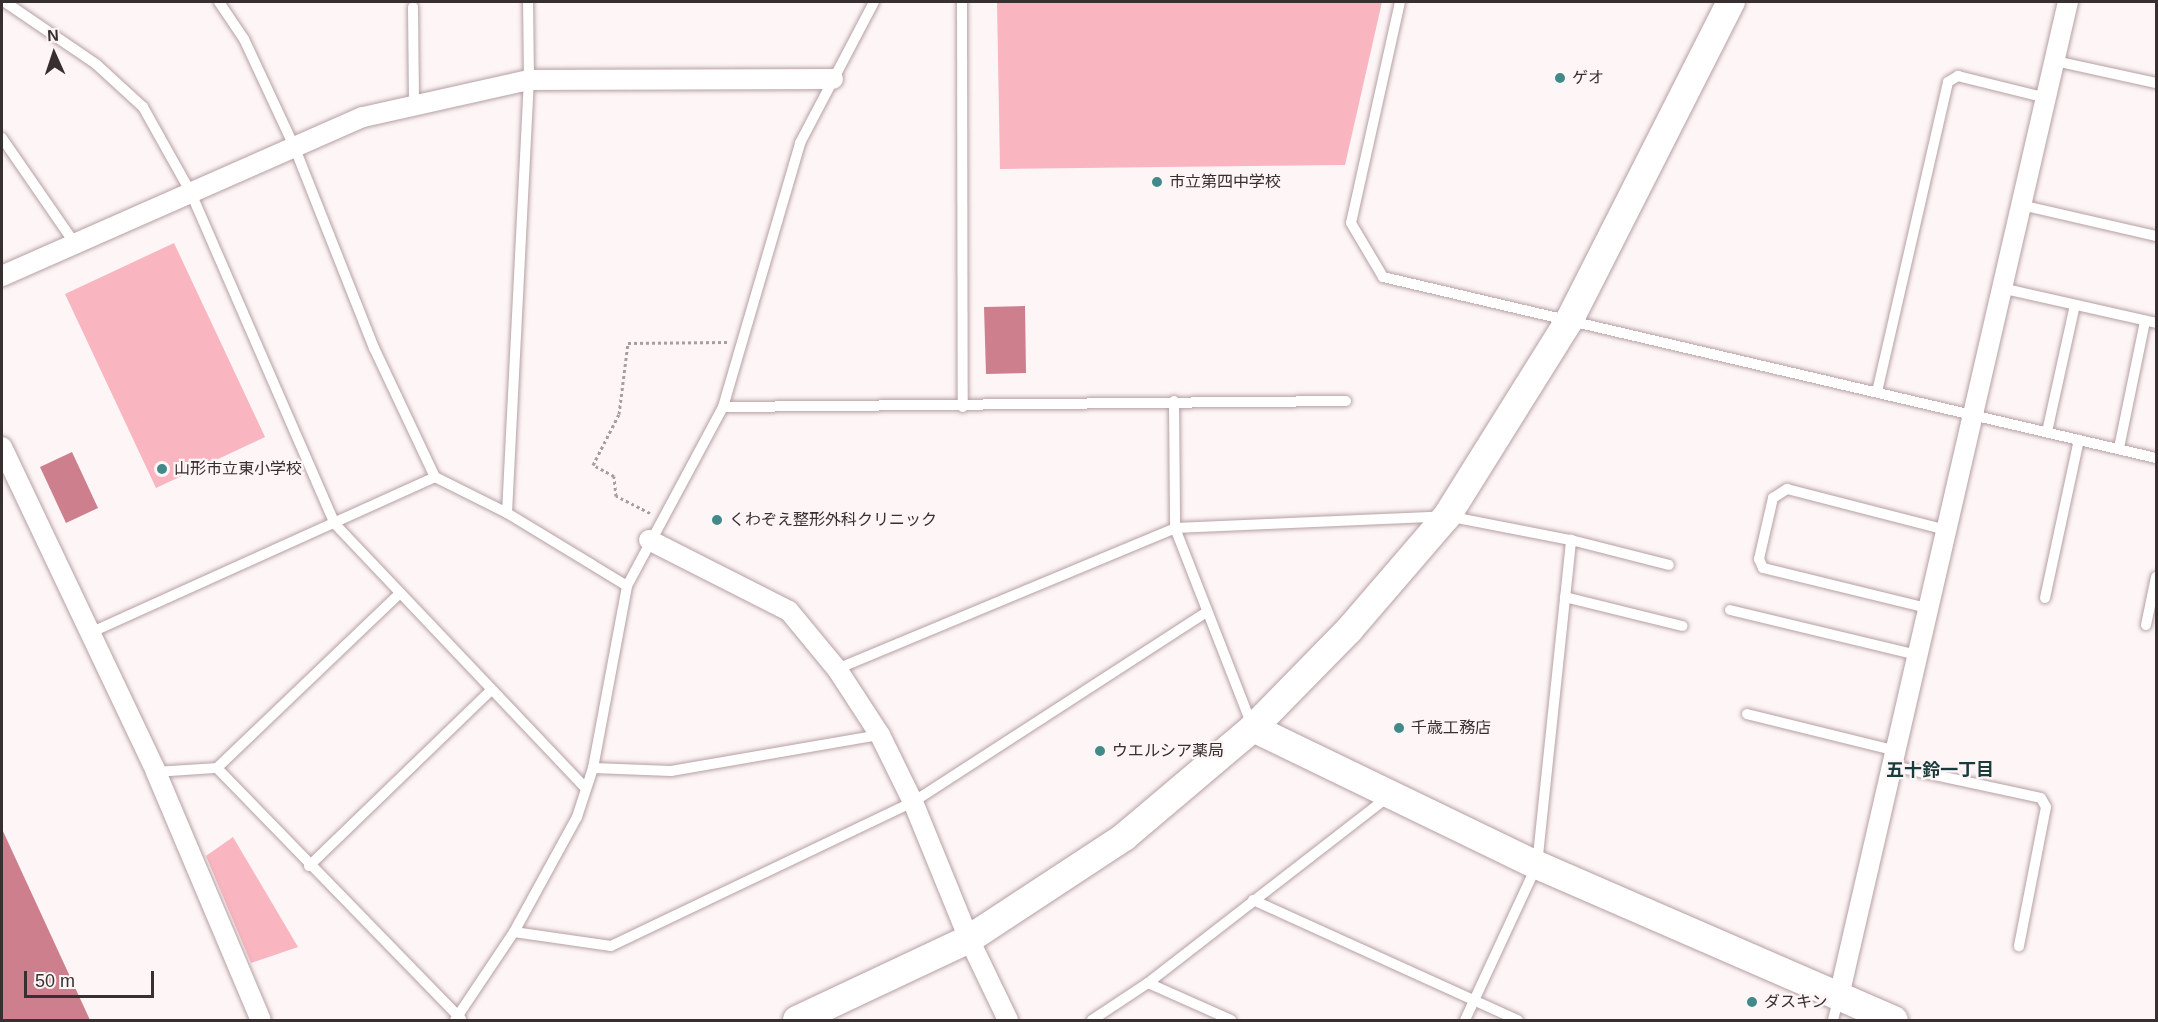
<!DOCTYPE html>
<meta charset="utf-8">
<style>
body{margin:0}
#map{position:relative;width:2158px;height:1022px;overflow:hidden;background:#fef5f6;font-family:Arial,"Noto Sans JP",sans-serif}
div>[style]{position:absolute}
.green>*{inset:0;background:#f9b5c0}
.water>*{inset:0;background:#ce7f8d}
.path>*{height:3px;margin-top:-1.5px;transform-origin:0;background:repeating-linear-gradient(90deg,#a79e9f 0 3px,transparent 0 6px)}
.roads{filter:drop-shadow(0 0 2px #b5a0a3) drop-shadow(0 0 2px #b5a0a3)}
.lane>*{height:10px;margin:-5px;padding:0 5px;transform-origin:5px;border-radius:5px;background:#fff}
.street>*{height:20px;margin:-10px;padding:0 10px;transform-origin:10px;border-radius:10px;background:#fff}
.secondary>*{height:28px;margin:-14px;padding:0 14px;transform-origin:14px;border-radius:14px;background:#fff}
.dots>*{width:16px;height:16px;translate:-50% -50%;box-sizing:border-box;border:3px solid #fef5f6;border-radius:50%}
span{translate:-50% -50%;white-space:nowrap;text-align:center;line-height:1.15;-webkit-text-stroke:4.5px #fef5f6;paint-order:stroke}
.poi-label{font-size:16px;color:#372f30}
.left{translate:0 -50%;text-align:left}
.neighbourhood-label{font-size:18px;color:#193b3b;font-weight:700}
.frame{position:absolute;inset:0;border:3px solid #372f30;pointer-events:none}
.north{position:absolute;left:24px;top:24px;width:60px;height:60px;-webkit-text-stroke:4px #fef5f6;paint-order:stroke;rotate:357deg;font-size:16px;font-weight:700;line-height:24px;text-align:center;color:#372f30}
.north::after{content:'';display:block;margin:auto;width:21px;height:27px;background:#372f30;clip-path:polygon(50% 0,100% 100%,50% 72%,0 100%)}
.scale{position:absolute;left:24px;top:971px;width:130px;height:27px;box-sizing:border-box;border:3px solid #372f30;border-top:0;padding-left:8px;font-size:18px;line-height:21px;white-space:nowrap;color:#372f30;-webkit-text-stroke:4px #fef5f6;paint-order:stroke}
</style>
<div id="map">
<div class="green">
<i style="clip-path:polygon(997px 2px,1382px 2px,1345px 165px,1000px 169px)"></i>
<i style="clip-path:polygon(174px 243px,265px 437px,156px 488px,65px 294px)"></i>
<i style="clip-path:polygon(233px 837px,298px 947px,251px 963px,206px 856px)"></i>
</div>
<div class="water">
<i style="clip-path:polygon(1025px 306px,1026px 373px,986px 374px,984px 307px)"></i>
<i style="clip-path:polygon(72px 452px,98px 508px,66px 523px,40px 467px)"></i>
<i style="clip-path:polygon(2px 829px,90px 1020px,2px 1020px)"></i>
</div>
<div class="path">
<i style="left:650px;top:513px;width:38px;rotate:-153deg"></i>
<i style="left:616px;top:496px;width:20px;rotate:-96deg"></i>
<i style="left:614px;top:476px;width:24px;rotate:-152deg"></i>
<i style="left:593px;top:465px;width:57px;rotate:-63deg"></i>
<i style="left:619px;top:414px;width:72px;rotate:-82.8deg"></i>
<i style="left:628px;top:343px;width:99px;rotate:-0.6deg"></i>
</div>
<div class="roads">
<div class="lane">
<i style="left:5px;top:2px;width:110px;rotate:34.3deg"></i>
<i style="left:96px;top:64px;width:64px;rotate:42.5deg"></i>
<i style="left:143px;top:107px;width:98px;rotate:60.8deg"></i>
<i style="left:191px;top:193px;width:361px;rotate:66.5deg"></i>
<i style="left:335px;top:524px;width:363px;rotate:46.5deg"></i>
<i style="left:219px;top:2px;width:45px;rotate:56deg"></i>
<i style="left:244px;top:39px;width:118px;rotate:65deg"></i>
<i style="left:294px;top:146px;width:217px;rotate:68.4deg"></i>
<i style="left:374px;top:348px;width:143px;rotate:64.7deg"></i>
<i style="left:435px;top:477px;width:80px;rotate:26.6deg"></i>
<i style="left:507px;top:513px;width:140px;rotate:31.3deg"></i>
<i style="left:962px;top:2px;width:405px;rotate:89.9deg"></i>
<i style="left:1400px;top:2px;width:226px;rotate:102.5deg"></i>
<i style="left:1351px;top:223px;width:63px;rotate:59.3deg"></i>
<i style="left:1383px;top:277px;width:794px;rotate:13.18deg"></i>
<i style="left:413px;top:7px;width:99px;rotate:89.4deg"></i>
<i style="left:2055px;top:61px;width:103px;rotate:12.3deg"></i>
<i style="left:2px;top:138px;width:129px;rotate:55.4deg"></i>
<i style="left:2021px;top:205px;width:139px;rotate:12.9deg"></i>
<i style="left:2001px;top:288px;width:159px;rotate:12.7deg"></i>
<i style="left:1877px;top:392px;width:318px;rotate:-77.1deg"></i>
<i style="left:1948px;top:82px;width:12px;rotate:-31deg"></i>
<i style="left:1958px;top:76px;width:92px;rotate:13.9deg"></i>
<i style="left:1174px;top:401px;width:127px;rotate:89.5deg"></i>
<i style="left:1175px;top:528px;width:212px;rotate:68.7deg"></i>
<i style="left:723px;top:407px;width:623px;rotate:-0.55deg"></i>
<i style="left:2047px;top:432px;width:130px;rotate:-77.6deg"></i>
<i style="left:2119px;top:448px;width:130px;rotate:-78.4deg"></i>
<i style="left:507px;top:513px;width:434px;rotate:-87.1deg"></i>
<i style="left:529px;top:80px;width:78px;rotate:-90.7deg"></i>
<i style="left:1565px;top:597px;width:121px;rotate:13.9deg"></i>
<i style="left:2045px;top:598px;width:162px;rotate:-77.9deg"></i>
<i style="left:1927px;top:608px;width:169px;rotate:-166.3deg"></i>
<i style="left:1763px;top:568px;width:10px;rotate:-114deg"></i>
<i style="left:1759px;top:559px;width:63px;rotate:-77.1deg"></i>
<i style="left:1773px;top:498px;width:17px;rotate:-33deg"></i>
<i style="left:1787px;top:489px;width:165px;rotate:14.4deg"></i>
<i style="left:1730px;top:610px;width:193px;rotate:13.5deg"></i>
<i style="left:2146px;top:625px;width:49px;rotate:-78.2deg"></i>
<i style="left:92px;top:632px;width:376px;rotate:-24.3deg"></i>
<i style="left:837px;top:669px;width:366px;rotate:-22.6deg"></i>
<i style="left:1175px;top:528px;width:272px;rotate:-2.5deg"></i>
<i style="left:1447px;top:516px;width:126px;rotate:11deg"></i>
<i style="left:1571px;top:540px;width:101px;rotate:14.3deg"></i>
<i style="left:1747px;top:714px;width:154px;rotate:13.9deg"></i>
<i style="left:1893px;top:766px;width:151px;rotate:12.2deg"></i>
<i style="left:2041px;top:798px;width:10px;rotate:61deg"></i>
<i style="left:2046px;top:807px;width:142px;rotate:101deg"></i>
<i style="left:217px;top:768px;width:253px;rotate:-43.7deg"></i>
<i style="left:593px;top:768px;width:78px;rotate:2.2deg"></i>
<i style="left:671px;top:771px;width:212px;rotate:-9.8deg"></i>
<i style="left:156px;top:772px;width:61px;rotate:-3.8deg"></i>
<i style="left:217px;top:768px;width:350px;rotate:45.8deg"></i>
<i style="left:309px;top:866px;width:253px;rotate:-44deg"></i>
<i style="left:1253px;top:900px;width:291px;rotate:24.4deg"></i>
<i style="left:514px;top:932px;width:98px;rotate:8.2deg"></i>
<i style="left:611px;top:946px;width:335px;rotate:-25.5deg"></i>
<i style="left:913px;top:802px;width:350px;rotate:-32.9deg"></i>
<i style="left:1148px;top:983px;width:91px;rotate:24deg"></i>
<i style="left:455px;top:1020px;width:106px;rotate:-56.2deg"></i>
<i style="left:514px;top:932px;width:131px;rotate:-61.3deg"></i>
<i style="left:577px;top:817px;width:52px;rotate:-71.9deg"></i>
<i style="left:593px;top:768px;width:185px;rotate:-79.4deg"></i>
<i style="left:627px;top:586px;width:203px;rotate:-61.8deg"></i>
<i style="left:723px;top:407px;width:275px;rotate:-73.7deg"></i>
<i style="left:800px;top:143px;width:159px;rotate:-62.3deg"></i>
<i style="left:1092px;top:1020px;width:67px;rotate:-33.5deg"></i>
<i style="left:1148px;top:983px;width:305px;rotate:-37.8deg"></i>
<i style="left:1465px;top:1020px;width:171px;rotate:-65.1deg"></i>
<i style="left:1537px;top:865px;width:327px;rotate:-84deg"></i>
<i style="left:1833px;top:1020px;width:25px;rotate:-76deg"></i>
</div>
<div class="street">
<i style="left:2px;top:276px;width:394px;rotate:-23.8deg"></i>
<i style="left:363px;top:117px;width:170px;rotate:-12.6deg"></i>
<i style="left:529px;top:80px;width:304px;rotate:-0.2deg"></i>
<i style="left:2px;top:447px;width:360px;rotate:64.6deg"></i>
<i style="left:156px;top:772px;width:269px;rotate:67.1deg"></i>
<i style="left:649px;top:540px;width:157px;rotate:26.9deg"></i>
<i style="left:789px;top:611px;width:75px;rotate:50.4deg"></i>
<i style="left:837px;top:669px;width:79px;rotate:56.9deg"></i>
<i style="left:880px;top:735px;width:75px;rotate:63.8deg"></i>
<i style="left:913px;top:802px;width:148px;rotate:67.8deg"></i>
<i style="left:969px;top:939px;width:90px;rotate:64.3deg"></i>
<i style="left:1839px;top:996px;width:1020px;rotate:-77.03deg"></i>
</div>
<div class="secondary">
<i style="left:1253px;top:728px;width:315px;rotate:25.8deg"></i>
<i style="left:1537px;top:865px;width:389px;rotate:23.5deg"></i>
<i style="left:797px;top:1020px;width:190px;rotate:-25.2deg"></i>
<i style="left:969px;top:939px;width:186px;rotate:-33.3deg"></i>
<i style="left:1124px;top:837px;width:169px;rotate:-40.2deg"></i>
<i style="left:1253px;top:728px;width:137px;rotate:-45.6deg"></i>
<i style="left:1349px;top:630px;width:150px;rotate:-49.3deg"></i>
<i style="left:1447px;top:516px;width:232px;rotate:-58deg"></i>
<i style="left:1570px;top:319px;width:356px;rotate:-63.1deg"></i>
</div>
</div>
<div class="dots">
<i style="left:1560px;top:78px;background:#428a8a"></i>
<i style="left:1157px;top:182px;background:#428a8a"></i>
<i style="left:162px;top:469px;background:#428a8a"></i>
<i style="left:717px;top:520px;background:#428a8a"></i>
<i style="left:1399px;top:728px;background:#428a8a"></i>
<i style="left:1100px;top:751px;background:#428a8a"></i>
<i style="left:1752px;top:1002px;background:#428a8a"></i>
</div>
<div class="poi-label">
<span class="left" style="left:1572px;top:78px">ゲオ</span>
<span class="left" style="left:1169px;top:182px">市立第四中学校</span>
<span class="left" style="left:174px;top:469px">山形市立東小学校</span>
<span class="left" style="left:729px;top:520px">くわぞえ整形外科クリニック</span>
<span class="left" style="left:1411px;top:728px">千歳工務店</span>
<span class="left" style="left:1112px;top:751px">ウエルシア薬局</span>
<span class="left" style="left:1764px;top:1002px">ダスキン</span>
</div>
<div class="neighbourhood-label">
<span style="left:1940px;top:770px">五十鈴一丁目</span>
</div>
<div class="frame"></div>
<div class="north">N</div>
<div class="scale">50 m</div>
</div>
